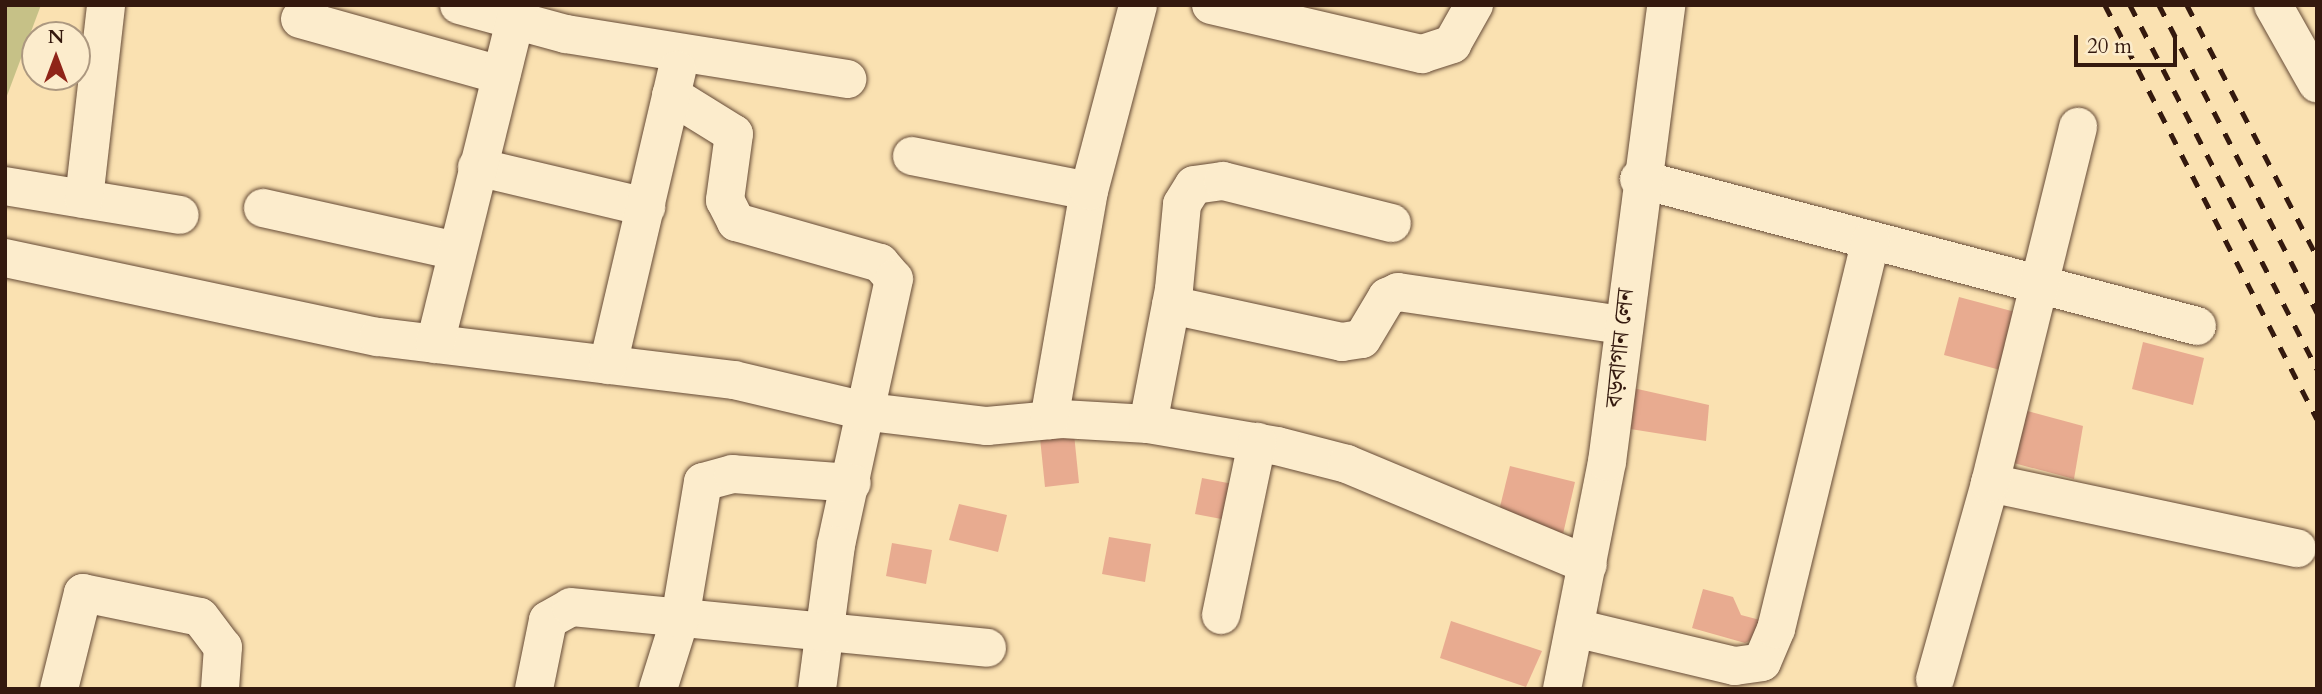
<!DOCTYPE html>
<meta charset="utf-8">
<style>
body{margin:0}
#map{position:relative;width:2322px;height:694px;overflow:hidden;background:#fae1b1;font-family:Cardo,"Noto Serif Bengali",serif}
div>[style]{position:absolute}
.green>*{inset:0;background:#c6c187}
.building>*{inset:0;background:#e8ab90}
.roads{filter:drop-shadow(0 0 2px #664b37) drop-shadow(0 0 2px #664b37)}
.street>*{height:38px;margin:-19px;padding:0 19px;transform-origin:19px;border-radius:19px;background:#fceccc}
.rail>*{height:5px;margin-top:-2.5px;transform-origin:0;background:repeating-linear-gradient(90deg,#34190e 0 12px,transparent 0 24px)}
span{translate:-50% -50%;white-space:nowrap;text-align:center;line-height:1.15;-webkit-text-stroke:5px #fceccc;paint-order:stroke}
.street-label{font-size:24px;color:#34190e}
.frame{position:absolute;inset:0;border:7px solid #34190e;pointer-events:none}
.north{position:absolute;left:21px;top:21px;width:70px;height:70px;box-sizing:border-box;background:#fceccc;border:2px solid #ac9880;border-radius:50%;rotate:0deg;font-size:19px;font-weight:700;line-height:28px;text-align:center;color:#34190e}
.north::after{content:'';display:block;margin:auto;width:24px;height:32px;background:#8f2418;clip-path:polygon(50% 0,100% 100%,50% 72%,0 100%)}
.scale{position:absolute;left:2074px;top:35px;width:103px;height:32px;box-sizing:border-box;border:4px solid #34190e;border-top:0;padding-left:9px;font-size:21px;line-height:24px;white-space:nowrap;color:#34190e;-webkit-text-stroke:5px #fceccc;paint-order:stroke}
</style>
<div id="map">
<div class="green">
<i style="clip-path:polygon(5px 5px,41px 5px,5px 101px)"></i>
</div>
<div class="building">
<i style="clip-path:polygon(1959px 297px,2019px 313px,2004px 371px,1944px 355px)"></i>
<i style="clip-path:polygon(2143px 342px,2204px 358px,2193px 405px,2132px 389px)"></i>
<i style="clip-path:polygon(1633px 388px,1709px 405px,1706px 441px,1624px 428px)"></i>
<i style="clip-path:polygon(2020px 409px,2083px 426px,2074px 479px,2010px 462px)"></i>
<i style="clip-path:polygon(1074px 434px,1079px 483px,1045px 487px,1040px 438px)"></i>
<i style="clip-path:polygon(1510px 466px,1575px 482px,1563px 534px,1497px 519px)"></i>
<i style="clip-path:polygon(1202px 478px,1238px 485px,1232px 521px,1195px 514px)"></i>
<i style="clip-path:polygon(959px 504px,1007px 515px,998px 552px,949px 540px)"></i>
<i style="clip-path:polygon(1109px 537px,1151px 544px,1145px 582px,1102px 574px)"></i>
<i style="clip-path:polygon(892px 543px,932px 550px,926px 584px,886px 576px)"></i>
<i style="clip-path:polygon(1703px 589px,1733px 597px,1741px 615px,1760px 620px,1755px 638px,1745px 643px,1692px 628px)"></i>
<i style="clip-path:polygon(1451px 621px,1542px 651px,1526px 687px,1440px 658px)"></i>
</div>
<div class="roads">
<div class="street">
<i style="left:459px;top:5px;width:111px;rotate:15.2deg"></i>
<i style="left:566px;top:34px;width:285px;rotate:9.1deg"></i>
<i style="left:1211px;top:5px;width:217px;rotate:13.1deg"></i>
<i style="left:1422px;top:54px;width:32px;rotate:-18deg"></i>
<i style="left:1452px;top:44px;width:45px;rotate:-60.6deg"></i>
<i style="left:2273px;top:5px;width:90px;rotate:60.6deg"></i>
<i style="left:300px;top:19px;width:209px;rotate:15.6deg"></i>
<i style="left:671px;top:95px;width:74px;rotate:31.8deg"></i>
<i style="left:734px;top:134px;width:67px;rotate:97.8deg"></i>
<i style="left:725px;top:200px;width:25px;rotate:63deg"></i>
<i style="left:736px;top:222px;width:150px;rotate:15.9deg"></i>
<i style="left:880px;top:263px;width:21px;rotate:49deg"></i>
<i style="left:894px;top:279px;width:272px;rotate:102.3deg"></i>
<i style="left:836px;top:545px;width:145px;rotate:97.5deg"></i>
<i style="left:912px;top:156px;width:180px;rotate:11.2deg"></i>
<i style="left:477px;top:167px;width:174px;rotate:13.3deg"></i>
<i style="left:1639px;top:179px;width:577px;rotate:14.76deg"></i>
<i style="left:5px;top:186px;width:177px;rotate:9.4deg"></i>
<i style="left:84px;top:199px;width:195px;rotate:-83.5deg"></i>
<i style="left:263px;top:208px;width:199px;rotate:12.5deg"></i>
<i style="left:5px;top:258px;width:381px;rotate:12deg"></i>
<i style="left:378px;top:337px;width:359px;rotate:6.9deg"></i>
<i style="left:734px;top:380px;width:139px;rotate:13.3deg"></i>
<i style="left:869px;top:412px;width:119px;rotate:6.8deg"></i>
<i style="left:987px;top:426px;width:75px;rotate:-5.3deg"></i>
<i style="left:1062px;top:419px;width:86px;rotate:3.3deg"></i>
<i style="left:1148px;top:424px;width:131px;rotate:9.7deg"></i>
<i style="left:1277px;top:446px;width:72px;rotate:14.4deg"></i>
<i style="left:1347px;top:464px;width:261px;rotate:22.7deg"></i>
<i style="left:1171px;top:305px;width:175px;rotate:12.2deg"></i>
<i style="left:1342px;top:342px;width:20px;rotate:-9deg"></i>
<i style="left:1362px;top:339px;width:49px;rotate:-59.2deg"></i>
<i style="left:1387px;top:297px;width:12px;rotate:-24deg"></i>
<i style="left:1398px;top:292px;width:226px;rotate:8.4deg"></i>
<i style="left:435px;top:344px;width:349px;rotate:-76.1deg"></i>
<i style="left:608px;top:365px;width:303px;rotate:-76.8deg"></i>
<i style="left:1049px;top:420px;width:232px;rotate:-80.1deg"></i>
<i style="left:1089px;top:191px;width:192px;rotate:-75.2deg"></i>
<i style="left:1148px;top:424px;width:137px;rotate:-79.1deg"></i>
<i style="left:1174px;top:289px;width:85px;rotate:-84.6deg"></i>
<i style="left:1182px;top:204px;width:22px;rotate:-58deg"></i>
<i style="left:1194px;top:185px;width:29px;rotate:-8deg"></i>
<i style="left:1223px;top:181px;width:174px;rotate:14deg"></i>
<i style="left:1990px;top:483px;width:314px;rotate:12deg"></i>
<i style="left:1221px;top:615px;width:177px;rotate:-78.2deg"></i>
<i style="left:1575px;top:628px;width:164px;rotate:13.4deg"></i>
<i style="left:1735px;top:666px;width:27px;rotate:-8deg"></i>
<i style="left:1762px;top:662px;width:36px;rotate:-67deg"></i>
<i style="left:1776px;top:629px;width:400px;rotate:-76.3deg"></i>
<i style="left:1935px;top:679px;width:204px;rotate:-74.3deg"></i>
<i style="left:1990px;top:483px;width:367px;rotate:-76.1deg"></i>
<i style="left:59px;top:689px;width:99px;rotate:-76deg"></i>
<i style="left:83px;top:593px;width:119px;rotate:11.6deg"></i>
<i style="left:200px;top:617px;width:38px;rotate:53deg"></i>
<i style="left:223px;top:647px;width:42px;rotate:94.1deg"></i>
<i style="left:534px;top:689px;width:70px;rotate:-78.5deg"></i>
<i style="left:548px;top:620px;width:26px;rotate:-29deg"></i>
<i style="left:571px;top:607px;width:418px;rotate:5.6deg"></i>
<i style="left:658px;top:689px;width:73px;rotate:-72.6deg"></i>
<i style="left:680px;top:619px;width:139px;rotate:-80.5deg"></i>
<i style="left:703px;top:482px;width:31px;rotate:-15deg"></i>
<i style="left:733px;top:474px;width:119px;rotate:4.3deg"></i>
<i style="left:1562px;top:689px;width:231px;rotate:-78.8deg"></i>
<i style="left:1607px;top:462px;width:461px;rotate:-82.6deg"></i>
</div>
</div>
<div class="rail">
<i style="left:2105px;top:5px;width:465px;rotate:62.9deg"></i>
<i style="left:2130px;top:5px;width:409px;rotate:62.8deg"></i>
<i style="left:2159px;top:5px;width:346px;rotate:62.8deg"></i>
<i style="left:2187px;top:5px;width:284px;rotate:62.7deg"></i>
</div>
<div class="street-label">
<span style="left:1620px;top:348px;rotate:-84deg">বড়বাগান লেন</span>
</div>
<div class="frame"></div>
<div class="north">N</div>
<div class="scale">20 m</div>
</div>
